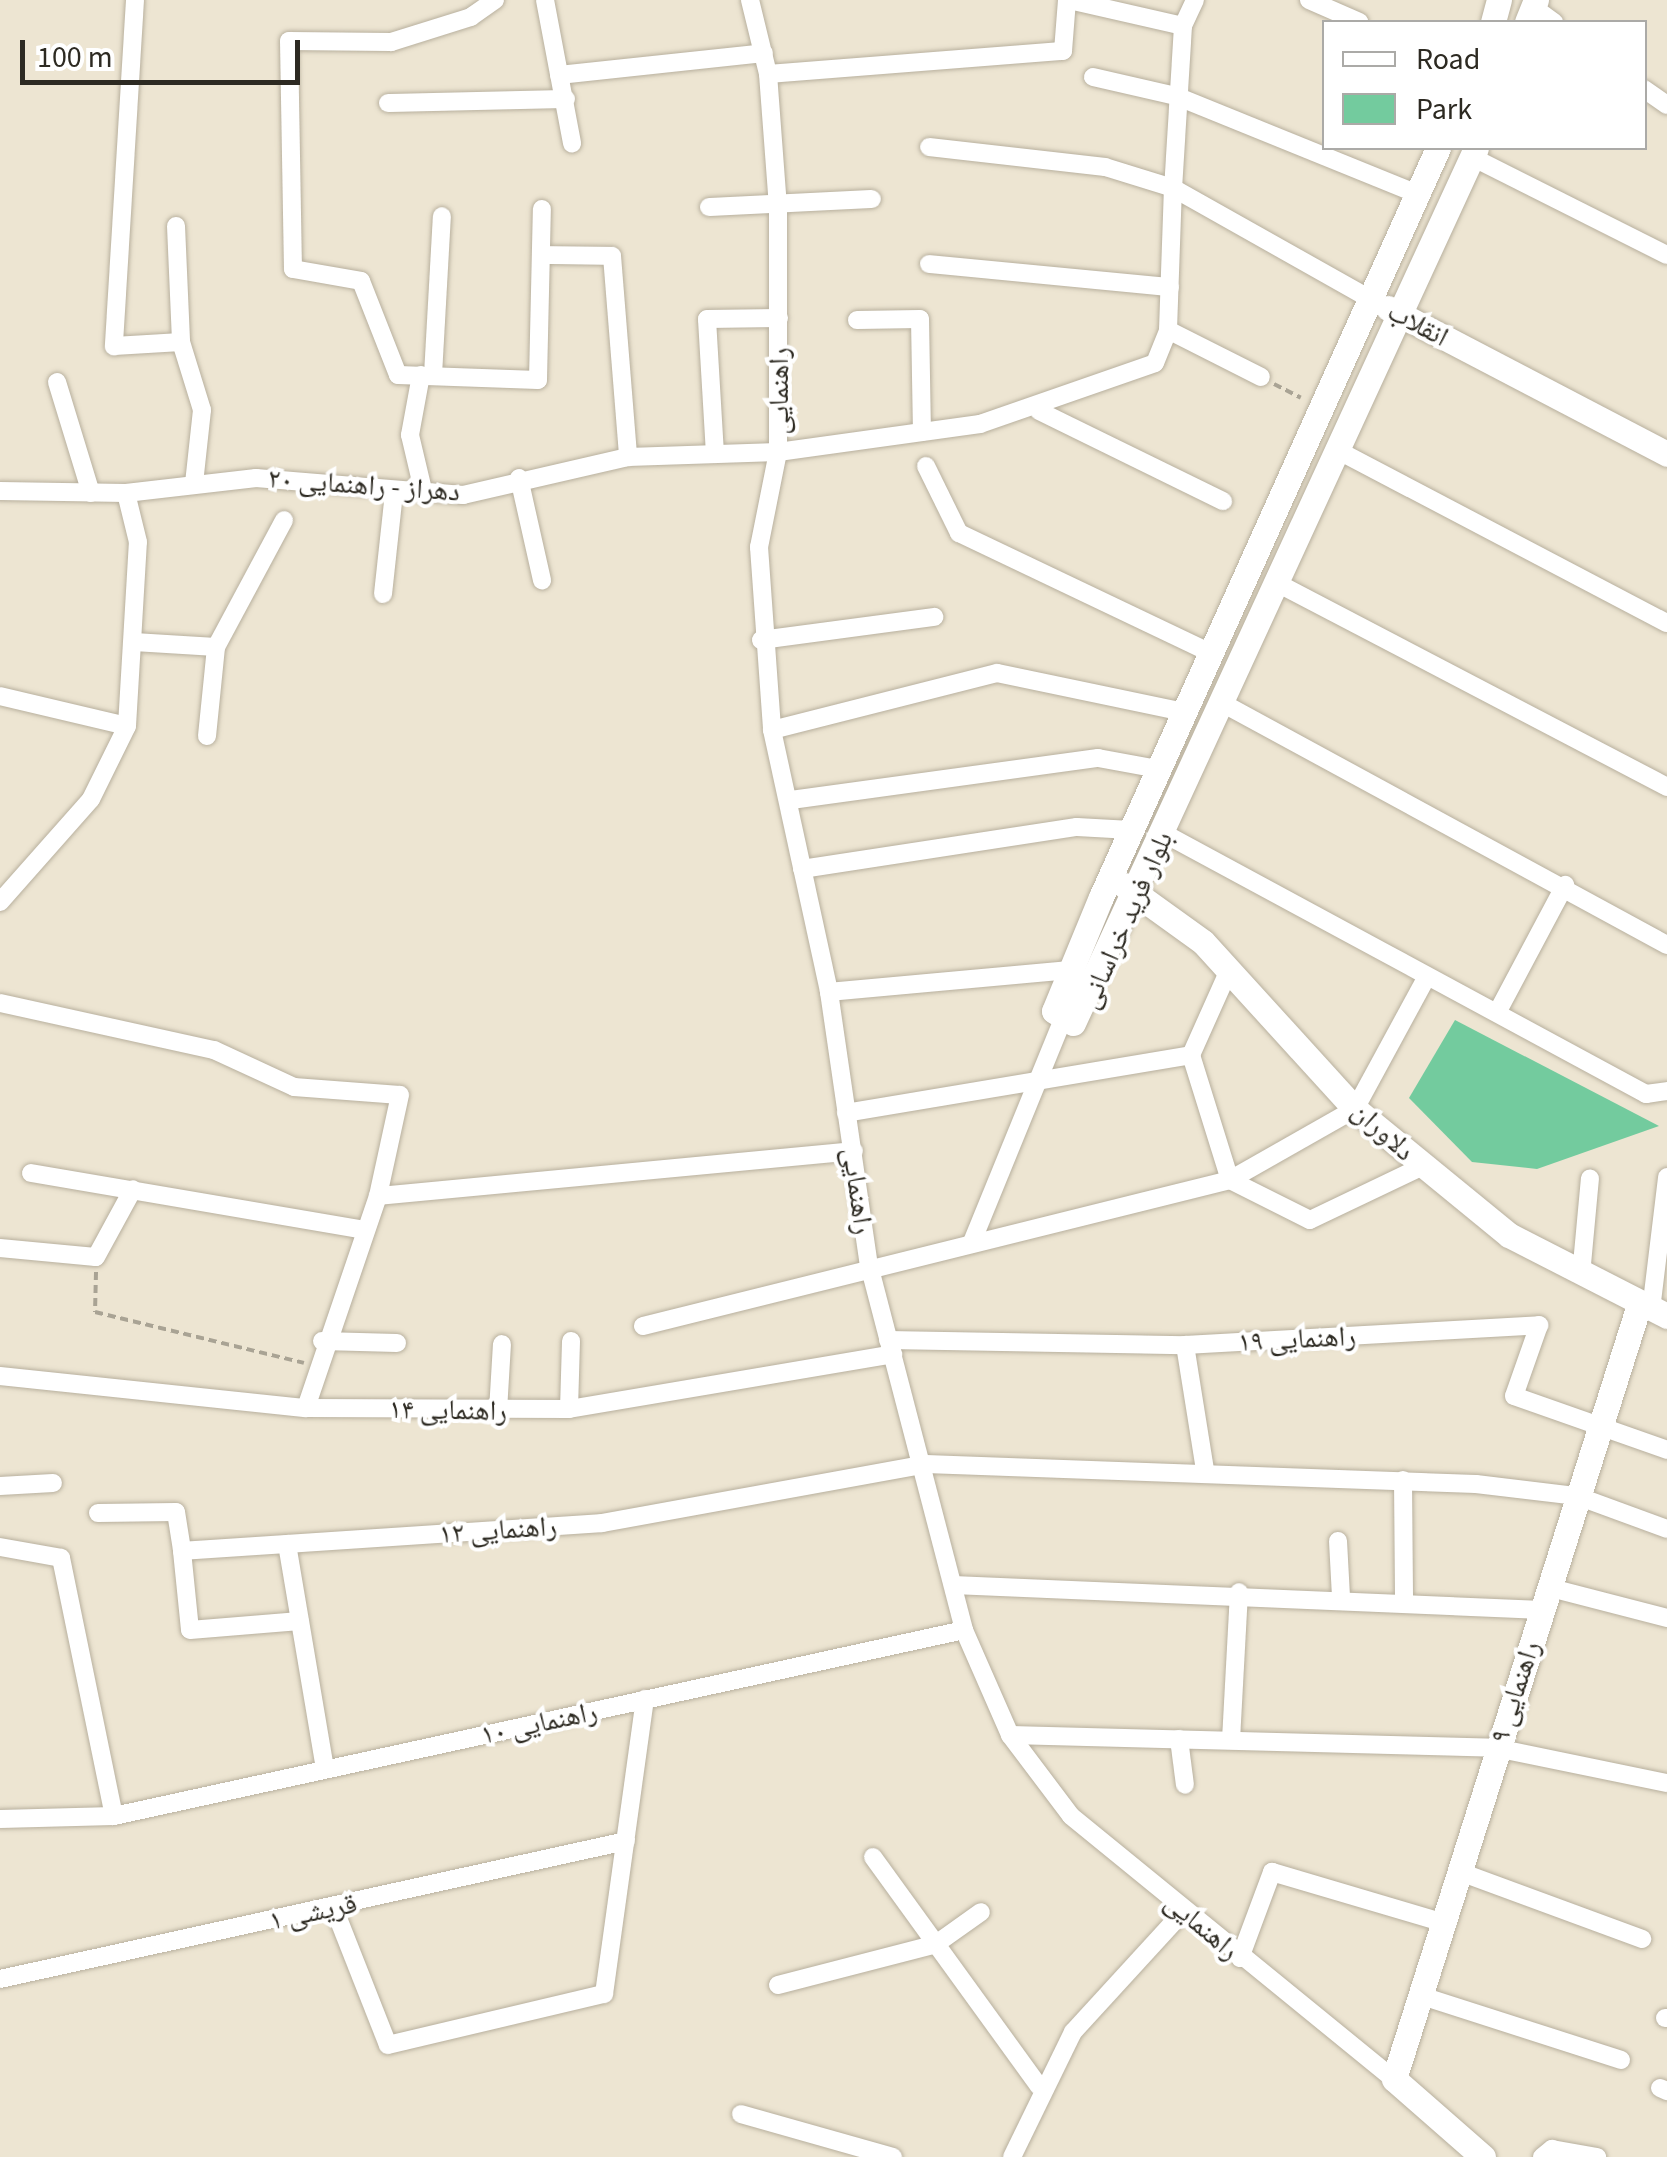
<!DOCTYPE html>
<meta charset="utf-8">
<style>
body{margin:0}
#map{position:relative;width:1667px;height:2157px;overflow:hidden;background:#ede5d2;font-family:"Source Sans 3","Noto Naskh Arabic",sans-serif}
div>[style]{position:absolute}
.green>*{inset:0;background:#73cb9e}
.path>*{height:4px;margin-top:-2px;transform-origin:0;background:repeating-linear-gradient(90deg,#a9a394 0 8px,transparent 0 13px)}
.roads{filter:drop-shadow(0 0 2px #b8b09e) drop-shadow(0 0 2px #b8b09e)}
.street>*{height:18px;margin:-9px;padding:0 9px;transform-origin:9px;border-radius:9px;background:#fff}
.secondary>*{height:25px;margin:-12.5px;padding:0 12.5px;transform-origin:12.5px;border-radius:12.5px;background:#fff}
span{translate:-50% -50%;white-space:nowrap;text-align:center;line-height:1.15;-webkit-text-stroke:8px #fff;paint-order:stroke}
.street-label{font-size:28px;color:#2d2a22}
.legend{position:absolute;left:1322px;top:20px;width:325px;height:130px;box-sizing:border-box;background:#fff;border:2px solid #abaaa7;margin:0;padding:12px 18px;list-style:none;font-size:30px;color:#2d2a22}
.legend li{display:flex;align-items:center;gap:20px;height:50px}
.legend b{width:50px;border:2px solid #abaaa7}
.scale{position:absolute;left:20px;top:40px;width:280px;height:45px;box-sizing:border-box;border:5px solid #2d2a22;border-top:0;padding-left:12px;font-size:30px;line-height:35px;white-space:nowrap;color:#2d2a22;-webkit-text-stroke:8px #fff;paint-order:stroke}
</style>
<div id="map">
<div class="green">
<i style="clip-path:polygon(1455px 1020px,1659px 1126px,1537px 1169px,1472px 1162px,1409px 1098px)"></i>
</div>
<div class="path">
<i style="left:1274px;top:384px;width:30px;rotate:27deg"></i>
<i style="left:96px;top:1272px;width:40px;rotate:91.4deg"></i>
<i style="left:95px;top:1312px;width:215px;rotate:13.7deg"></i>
</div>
<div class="roads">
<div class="street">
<i style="left:135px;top:0;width:347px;rotate:93.5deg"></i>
<i style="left:114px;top:346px;width:67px;rotate:-3.4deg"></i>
<i style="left:181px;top:342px;width:71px;rotate:72.8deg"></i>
<i style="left:202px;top:410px;width:74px;rotate:96.2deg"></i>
<i style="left:495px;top:0;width:29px;rotate:145deg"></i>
<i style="left:471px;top:17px;width:84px;rotate:162.6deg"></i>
<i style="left:391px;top:42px;width:102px;rotate:-179.4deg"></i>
<i style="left:289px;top:41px;width:228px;rotate:89deg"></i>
<i style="left:293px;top:269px;width:69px;rotate:10deg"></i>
<i style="left:361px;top:281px;width:101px;rotate:68.5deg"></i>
<i style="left:398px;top:375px;width:140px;rotate:2deg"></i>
<i style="left:538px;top:380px;width:171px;rotate:-88.7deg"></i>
<i style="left:545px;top:0;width:146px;rotate:79.3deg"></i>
<i style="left:750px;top:0;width:76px;rotate:76.3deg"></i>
<i style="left:768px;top:74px;width:132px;rotate:85.7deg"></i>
<i style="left:778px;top:206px;width:246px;rotate:90deg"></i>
<i style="left:778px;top:452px;width:97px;rotate:101.3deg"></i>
<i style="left:759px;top:547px;width:183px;rotate:85.9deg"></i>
<i style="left:772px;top:730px;width:268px;rotate:77.7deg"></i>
<i style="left:829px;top:992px;width:276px;rotate:81.7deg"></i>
<i style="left:869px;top:1265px;width:377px;rotate:75.4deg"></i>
<i style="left:964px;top:1630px;width:115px;rotate:66.3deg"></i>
<i style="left:1010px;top:1735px;width:101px;rotate:53deg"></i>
<i style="left:1071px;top:1816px;width:417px;rotate:39.2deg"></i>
<i style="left:1069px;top:0;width:117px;rotate:12.8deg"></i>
<i style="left:1195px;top:0;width:29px;rotate:115deg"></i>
<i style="left:1183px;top:26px;width:162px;rotate:93.5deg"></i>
<i style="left:1173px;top:188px;width:226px;rotate:29.4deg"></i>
<i style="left:1309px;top:0;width:55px;rotate:23.7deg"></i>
<i style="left:1533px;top:7px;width:26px;rotate:36deg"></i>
<i style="left:768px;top:74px;width:296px;rotate:-4.5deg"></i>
<i style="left:1063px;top:51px;width:51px;rotate:-85.5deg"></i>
<i style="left:559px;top:75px;width:206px;rotate:-6.1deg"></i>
<i style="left:1093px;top:77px;width:85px;rotate:12.9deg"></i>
<i style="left:1176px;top:96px;width:260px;rotate:22.1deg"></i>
<i style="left:1644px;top:89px;width:28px;rotate:35deg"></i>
<i style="left:388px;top:103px;width:178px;rotate:-1.3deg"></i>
<i style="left:1472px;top:157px;width:218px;rotate:26.7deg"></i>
<i style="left:709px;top:207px;width:163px;rotate:-2.8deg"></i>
<i style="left:176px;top:226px;width:116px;rotate:87.5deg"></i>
<i style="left:543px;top:255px;width:69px;rotate:0.8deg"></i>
<i style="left:612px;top:256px;width:202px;rotate:85.4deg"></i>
<i style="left:929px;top:264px;width:242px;rotate:5.5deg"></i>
<i style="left:857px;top:320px;width:63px;rotate:-0.9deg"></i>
<i style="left:920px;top:319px;width:113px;rotate:89deg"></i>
<i style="left:1168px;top:330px;width:104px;rotate:26.8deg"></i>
<i style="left:421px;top:375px;width:61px;rotate:100.4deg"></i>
<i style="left:410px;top:435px;width:61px;rotate:76.7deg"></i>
<i style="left:433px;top:375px;width:159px;rotate:-86.8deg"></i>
<i style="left:57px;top:382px;width:116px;rotate:73deg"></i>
<i style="left:1039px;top:411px;width:205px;rotate:26.1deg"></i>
<i style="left:1339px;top:451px;width:370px;rotate:27.7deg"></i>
<i style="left:715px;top:454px;width:135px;rotate:-93.4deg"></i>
<i style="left:707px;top:319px;width:72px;rotate:-0.8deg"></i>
<i style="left:926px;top:466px;width:75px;rotate:63.8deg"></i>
<i style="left:959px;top:533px;width:279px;rotate:25.5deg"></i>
<i style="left:519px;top:478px;width:105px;rotate:77.3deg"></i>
<i style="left:0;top:491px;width:126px;rotate:0.9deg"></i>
<i style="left:126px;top:493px;width:131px;rotate:-6.6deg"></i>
<i style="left:256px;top:478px;width:208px;rotate:4.7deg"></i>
<i style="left:463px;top:495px;width:169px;rotate:-13deg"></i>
<i style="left:628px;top:457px;width:150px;rotate:-1.9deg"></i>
<i style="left:778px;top:452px;width:204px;rotate:-7.9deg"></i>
<i style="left:980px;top:424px;width:185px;rotate:-19.2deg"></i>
<i style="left:1155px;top:363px;width:35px;rotate:-68deg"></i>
<i style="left:1168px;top:330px;width:142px;rotate:-88deg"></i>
<i style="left:1173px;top:188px;width:71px;rotate:-162.8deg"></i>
<i style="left:1105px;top:167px;width:177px;rotate:-173.5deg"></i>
<i style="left:1279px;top:584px;width:438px;rotate:27.6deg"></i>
<i style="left:383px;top:594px;width:102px;rotate:-83.8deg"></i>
<i style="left:761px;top:640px;width:175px;rotate:-7.6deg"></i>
<i style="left:134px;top:642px;width:82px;rotate:3.5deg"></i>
<i style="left:0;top:696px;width:130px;rotate:13.3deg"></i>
<i style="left:1224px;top:704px;width:504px;rotate:28.55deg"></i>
<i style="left:772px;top:730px;width:232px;rotate:-14.2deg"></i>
<i style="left:997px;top:673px;width:191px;rotate:11.8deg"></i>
<i style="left:207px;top:736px;width:89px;rotate:-84.2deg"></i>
<i style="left:216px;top:647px;width:144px;rotate:-61.8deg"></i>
<i style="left:791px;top:800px;width:310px;rotate:-7.8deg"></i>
<i style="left:1098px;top:758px;width:61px;rotate:10.4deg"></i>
<i style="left:1165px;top:834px;width:547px;rotate:28.39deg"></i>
<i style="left:1646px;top:1094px;width:21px;rotate:-8deg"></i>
<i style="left:802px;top:869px;width:278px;rotate:-8.7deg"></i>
<i style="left:1077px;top:827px;width:54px;rotate:3.2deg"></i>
<i style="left:0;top:902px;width:137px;rotate:-48.5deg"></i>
<i style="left:91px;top:799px;width:81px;rotate:-63.7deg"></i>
<i style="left:127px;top:726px;width:184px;rotate:-86.6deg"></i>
<i style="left:138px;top:542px;width:50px;rotate:-103.8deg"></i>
<i style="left:829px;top:992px;width:244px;rotate:-5.2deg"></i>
<i style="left:0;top:1003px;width:219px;rotate:12.4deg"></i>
<i style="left:214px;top:1050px;width:88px;rotate:24.8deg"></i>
<i style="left:294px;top:1087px;width:106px;rotate:4.3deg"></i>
<i style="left:400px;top:1095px;width:103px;rotate:102.3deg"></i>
<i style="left:378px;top:1196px;width:224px;rotate:108.8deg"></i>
<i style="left:1498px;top:1011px;width:143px;rotate:-62deg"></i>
<i style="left:1191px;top:1055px;width:131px;rotate:72.7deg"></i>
<i style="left:1230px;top:1180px;width:89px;rotate:26.6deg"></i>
<i style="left:1310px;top:1220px;width:125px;rotate:-25.5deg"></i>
<i style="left:1191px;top:1055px;width:95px;rotate:-65.9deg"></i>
<i style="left:846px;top:1113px;width:350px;rotate:-9.5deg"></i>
<i style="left:31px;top:1173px;width:338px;rotate:9.7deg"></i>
<i style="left:378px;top:1196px;width:478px;rotate:-5.4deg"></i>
<i style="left:972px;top:1242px;width:241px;rotate:-67.8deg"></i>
<i style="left:0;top:1248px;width:96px;rotate:5.4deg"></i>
<i style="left:96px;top:1257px;width:77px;rotate:-61.4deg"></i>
<i style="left:1581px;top:1275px;width:97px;rotate:-84.7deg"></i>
<i style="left:1651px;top:1310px;width:134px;rotate:-83.1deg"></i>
<i style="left:643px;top:1326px;width:605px;rotate:-13.97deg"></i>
<i style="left:1230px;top:1180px;width:144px;rotate:-29.6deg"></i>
<i style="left:1355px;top:1109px;width:149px;rotate:-61.5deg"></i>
<i style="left:888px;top:1340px;width:297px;rotate:1deg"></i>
<i style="left:1185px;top:1345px;width:355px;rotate:-3.2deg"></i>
<i style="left:1539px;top:1325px;width:75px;rotate:109.4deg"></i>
<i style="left:1514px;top:1396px;width:162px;rotate:19.4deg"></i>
<i style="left:322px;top:1341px;width:75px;rotate:1.5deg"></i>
<i style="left:1185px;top:1345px;width:127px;rotate:80.9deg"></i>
<i style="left:0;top:1376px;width:308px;rotate:6deg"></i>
<i style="left:306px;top:1408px;width:263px;rotate:0.2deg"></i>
<i style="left:569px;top:1409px;width:329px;rotate:-9.6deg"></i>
<i style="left:569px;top:1409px;width:68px;rotate:-88.3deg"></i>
<i style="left:498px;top:1411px;width:67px;rotate:-86.6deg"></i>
<i style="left:1403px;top:1480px;width:119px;rotate:89.5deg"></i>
<i style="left:0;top:1486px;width:53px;rotate:-3.2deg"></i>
<i style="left:98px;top:1513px;width:78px;rotate:-0.7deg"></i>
<i style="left:176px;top:1512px;width:39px;rotate:81deg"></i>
<i style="left:182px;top:1551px;width:421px;rotate:-3.8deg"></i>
<i style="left:602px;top:1523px;width:329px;rotate:-10.3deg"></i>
<i style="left:926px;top:1464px;width:550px;rotate:2.08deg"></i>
<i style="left:1476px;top:1484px;width:102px;rotate:6.8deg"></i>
<i style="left:1577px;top:1496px;width:96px;rotate:20.1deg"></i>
<i style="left:1338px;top:1541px;width:56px;rotate:86.9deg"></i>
<i style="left:287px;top:1544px;width:228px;rotate:80.4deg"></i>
<i style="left:0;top:1547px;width:62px;rotate:10.2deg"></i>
<i style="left:61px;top:1558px;width:263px;rotate:78.4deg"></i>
<i style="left:182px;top:1551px;width:79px;rotate:84.2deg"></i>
<i style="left:190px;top:1630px;width:110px;rotate:-4.7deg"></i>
<i style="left:953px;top:1585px;width:590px;rotate:2.43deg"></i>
<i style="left:1551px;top:1588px;width:120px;rotate:14.5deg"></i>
<i style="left:1010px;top:1735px;width:486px;rotate:1.5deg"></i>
<i style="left:1496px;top:1748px;width:175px;rotate:11.6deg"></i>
<i style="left:1179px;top:1739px;width:46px;rotate:82.6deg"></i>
<i style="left:1231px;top:1740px;width:148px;rotate:-86.9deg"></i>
<i style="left:0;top:1819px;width:114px;rotate:-1.5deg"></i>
<i style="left:114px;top:1816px;width:870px;rotate:-12.34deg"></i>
<i style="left:873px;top:1857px;width:283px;rotate:54.1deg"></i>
<i style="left:1463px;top:1873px;width:191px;rotate:20.2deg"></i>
<i style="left:334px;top:1908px;width:147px;rotate:68.5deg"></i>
<i style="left:388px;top:2045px;width:222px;rotate:-13.3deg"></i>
<i style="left:604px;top:1994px;width:298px;rotate:-82.1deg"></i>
<i style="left:1240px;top:1958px;width:92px;rotate:-69.6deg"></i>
<i style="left:1272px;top:1872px;width:183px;rotate:16.5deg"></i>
<i style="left:0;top:1979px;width:641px;rotate:-12.43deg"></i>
<i style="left:778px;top:1985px;width:163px;rotate:-14.5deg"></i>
<i style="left:936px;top:1944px;width:55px;rotate:-35.4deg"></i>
<i style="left:1422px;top:1996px;width:209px;rotate:17.8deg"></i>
<i style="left:1665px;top:2018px;width:2px"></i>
<i style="left:1660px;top:2088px;width:8px;rotate:23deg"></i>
<i style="left:741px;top:2114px;width:158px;rotate:15.8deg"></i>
<i style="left:1012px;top:2157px;width:139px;rotate:-64deg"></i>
<i style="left:1073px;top:2032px;width:164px;rotate:-47.5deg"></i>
<i style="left:1542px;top:2157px;width:13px;rotate:-39deg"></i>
<i style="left:1552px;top:2149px;width:46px;rotate:10.1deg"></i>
</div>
<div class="secondary">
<i style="left:1493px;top:22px;width:23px;rotate:-75deg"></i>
<i style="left:1527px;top:22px;width:24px;rotate:-68deg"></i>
<i style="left:1438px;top:148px;width:821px;rotate:114.22deg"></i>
<i style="left:1101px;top:897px;width:123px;rotate:112.4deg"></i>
<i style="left:1054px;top:1011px;width:22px;rotate:32deg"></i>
<i style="left:1073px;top:1023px;width:963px;rotate:-65.27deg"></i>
<i style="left:1388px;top:308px;width:315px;rotate:27.6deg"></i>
<i style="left:1124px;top:885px;width:97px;rotate:35.8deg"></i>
<i style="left:1203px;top:942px;width:226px;rotate:47.7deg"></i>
<i style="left:1355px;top:1109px;width:199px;rotate:39.3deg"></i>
<i style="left:1509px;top:1235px;width:178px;rotate:27.1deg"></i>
<i style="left:1483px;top:2157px;width:118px;rotate:-138.8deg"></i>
<i style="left:1394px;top:2079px;width:812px;rotate:-72.44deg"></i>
</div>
</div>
<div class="street-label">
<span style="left:1418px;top:324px;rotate:28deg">انقلاب</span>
<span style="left:779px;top:391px;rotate:-90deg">راهنمایی</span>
<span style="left:364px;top:485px;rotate:4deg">دهراز - راهنمایی ۲۰</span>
<span style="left:1126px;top:920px;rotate:-66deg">بلوار فرید خراسانی</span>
<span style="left:1383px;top:1131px;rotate:42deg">دلاوران</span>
<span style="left:858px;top:1191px;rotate:82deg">راهنمایی</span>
<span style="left:1297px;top:1339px;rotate:-3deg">راهنمایی ۱۹</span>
<span style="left:448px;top:1410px;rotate:1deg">راهنمایی ۱۴</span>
<span style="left:498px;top:1530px;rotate:-4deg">راهنمایی ۱۲</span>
<span style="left:1515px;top:1692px;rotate:-72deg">راهنمایی ۹</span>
<span style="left:539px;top:1723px;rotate:-12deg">راهنمایی ۱۰</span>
<span style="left:313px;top:1912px;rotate:-12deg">قریشی ۱</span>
<span style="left:1202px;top:1926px;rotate:40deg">راهنمایی</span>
</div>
<ul class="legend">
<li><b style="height:12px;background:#fff"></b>Road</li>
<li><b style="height:28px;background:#73cb9e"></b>Park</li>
</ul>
<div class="scale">100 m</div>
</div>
